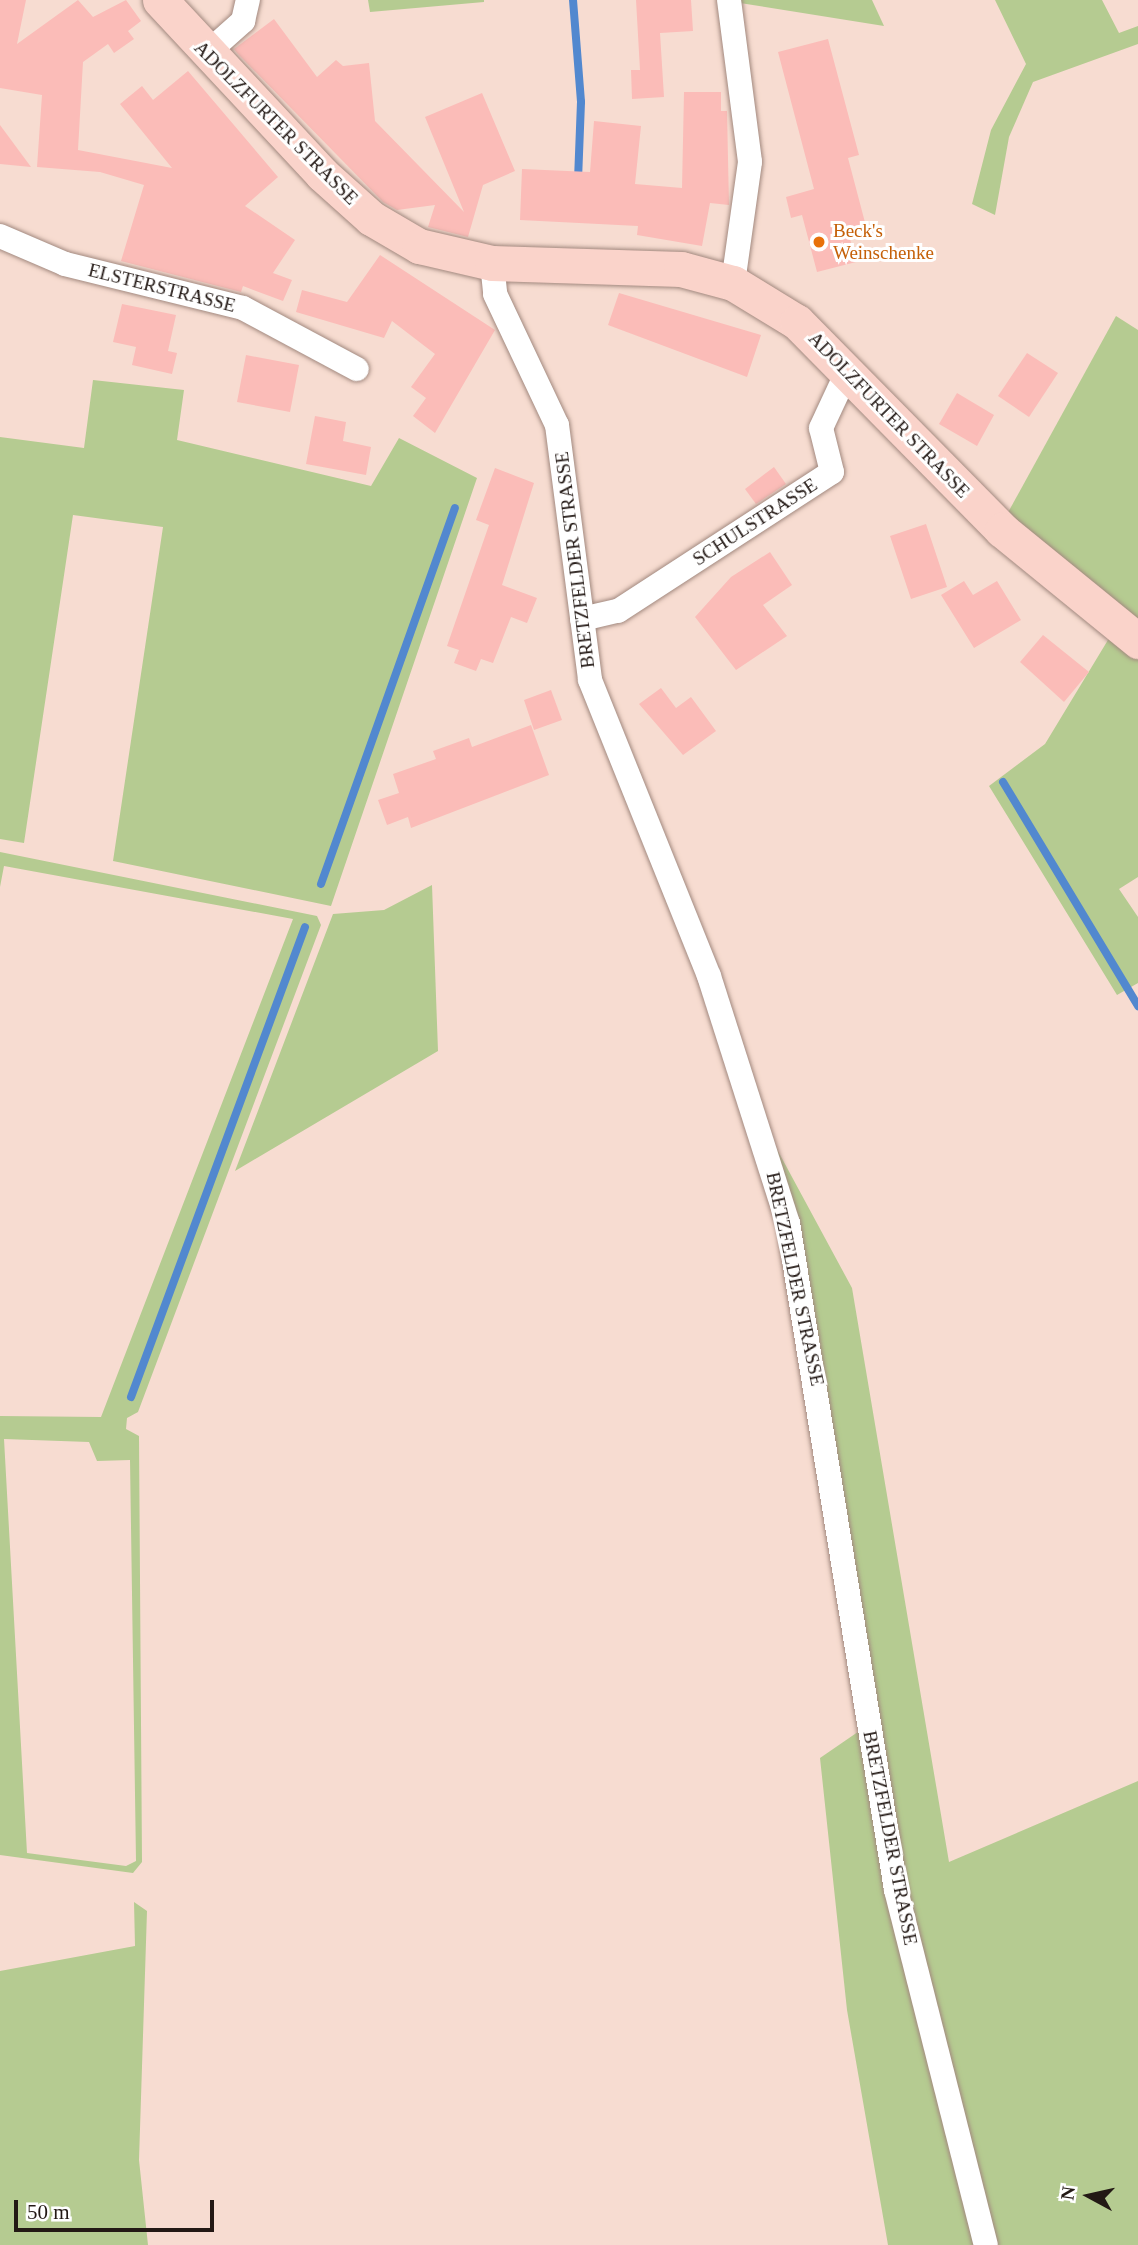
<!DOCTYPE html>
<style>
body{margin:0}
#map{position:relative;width:1138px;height:2245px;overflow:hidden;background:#f7dcd1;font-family:"Times New Roman",serif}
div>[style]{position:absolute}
.green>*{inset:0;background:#b5cb91}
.stream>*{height:8px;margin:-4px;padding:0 4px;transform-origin:4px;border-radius:4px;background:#5288cf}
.building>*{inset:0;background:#fbbcb8}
.roads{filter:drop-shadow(0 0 2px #a2897f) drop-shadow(0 0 2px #a2897f)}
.minor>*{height:24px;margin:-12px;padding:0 12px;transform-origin:12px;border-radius:12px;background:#fff}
.secondary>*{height:35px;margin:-17.5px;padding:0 17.5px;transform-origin:17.5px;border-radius:17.5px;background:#fad3ca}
.dots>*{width:19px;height:19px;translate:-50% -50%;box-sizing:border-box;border:4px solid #fff;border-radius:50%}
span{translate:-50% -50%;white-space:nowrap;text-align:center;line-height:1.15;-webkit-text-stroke:6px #fff;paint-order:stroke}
.street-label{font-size:19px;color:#231915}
.food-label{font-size:19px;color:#c56008}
.left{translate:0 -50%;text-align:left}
.north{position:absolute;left:1054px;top:2161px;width:70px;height:70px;-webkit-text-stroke:5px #fff;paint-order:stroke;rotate:278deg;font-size:19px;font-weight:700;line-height:28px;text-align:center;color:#231915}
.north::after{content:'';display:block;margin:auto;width:24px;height:32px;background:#231915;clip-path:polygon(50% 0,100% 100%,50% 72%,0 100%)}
.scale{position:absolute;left:14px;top:2200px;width:200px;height:32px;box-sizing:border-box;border:4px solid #231915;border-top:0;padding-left:9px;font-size:21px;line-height:24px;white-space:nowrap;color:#231915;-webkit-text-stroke:5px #fff;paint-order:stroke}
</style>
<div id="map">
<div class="green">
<i style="clip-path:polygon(368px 0,484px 0,484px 2px,370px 12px)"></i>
<i style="clip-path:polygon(740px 0,872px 0,884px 26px,740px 3px)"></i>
<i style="clip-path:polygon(995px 0,1102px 0,1119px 33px,1138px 26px,1138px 44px,1033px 82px,1009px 137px,995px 215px,972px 204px,991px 130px,1026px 64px)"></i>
<i style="clip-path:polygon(1116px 316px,1138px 330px,1138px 627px,1005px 518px)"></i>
<i style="clip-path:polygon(93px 380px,184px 390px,177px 440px,371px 486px,399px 438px,477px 478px,331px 906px,113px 861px,163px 527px,73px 515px,24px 843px,0 839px,0 437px,84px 448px)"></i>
<i style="clip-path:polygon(1111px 635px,1138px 658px,1138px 877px,1119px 889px,1138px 917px,1138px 983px,1117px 995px,989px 786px,1045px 744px)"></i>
<i style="clip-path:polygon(evenodd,0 852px,317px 916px,321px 925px,138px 1412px,127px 1418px,126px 1429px,139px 1436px,142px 1862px,133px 1873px,0 1855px,0 1416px,101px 1417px,293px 919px,4px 866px,0 887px,0 852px,4px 1439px,89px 1442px,97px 1461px,130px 1460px,136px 1861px,126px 1866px,27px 1853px,4px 1439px)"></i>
<i style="clip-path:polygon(432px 885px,438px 1051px,235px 1171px,333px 914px,384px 910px)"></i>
<i style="clip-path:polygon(758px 1114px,852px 1288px,949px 1862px,1138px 1781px,1138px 2245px,888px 2245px,847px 2010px,820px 1758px,868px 1725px)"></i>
<i style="clip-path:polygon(134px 1902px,147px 1911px,139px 2160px,148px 2245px,0 2245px,0 1971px,135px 1946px)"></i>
</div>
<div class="stream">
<i style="left:573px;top:0;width:102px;rotate:85.5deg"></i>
<i style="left:581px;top:102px;width:78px;rotate:92.2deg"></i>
<i style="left:1003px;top:782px;width:262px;rotate:58.9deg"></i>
<i style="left:321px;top:884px;width:399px;rotate:-70.4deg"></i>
<i style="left:131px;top:1397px;width:501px;rotate:-69.68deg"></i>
</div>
<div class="building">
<i style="clip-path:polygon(0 0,26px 0,17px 44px,78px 0,93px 17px,126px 0,141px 21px,128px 31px,134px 39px,114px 53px,108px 44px,83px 62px,78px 150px,172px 168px,120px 104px,142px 86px,153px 100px,188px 71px,278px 177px,245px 206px,295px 240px,273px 273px,292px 280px,283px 301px,243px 286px,241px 292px,121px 261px,144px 185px,100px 172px,37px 167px,42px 95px,0 88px)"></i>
<i style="clip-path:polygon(636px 0,691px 0,693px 31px,660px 33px,664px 97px,632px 99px,631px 70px,640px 70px)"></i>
<i style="clip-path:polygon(274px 19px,317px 77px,336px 60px,343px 66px,369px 63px,375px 121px,464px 212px,425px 117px,482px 93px,515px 171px,483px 185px,468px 237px,428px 227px,435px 205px,397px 210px,383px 202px,237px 53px,234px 49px)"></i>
<i style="clip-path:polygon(828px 39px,859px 155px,848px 158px,867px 230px,849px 235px,856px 262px,817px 272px,802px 215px,791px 218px,786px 197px,814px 189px,778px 52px)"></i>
<i style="clip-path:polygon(684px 92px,721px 92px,721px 111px,727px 111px,729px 205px,710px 203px,702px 246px,637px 235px,638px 226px,520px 220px,522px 169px,590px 172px,594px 121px,641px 126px,635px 184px,682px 188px)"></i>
<i style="clip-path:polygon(0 125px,31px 167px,0 164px)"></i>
<i style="clip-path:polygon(380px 255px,495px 330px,435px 433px,413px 416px,426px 398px,411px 387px,435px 354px,392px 321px,384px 338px,296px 312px,302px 290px,347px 302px)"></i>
<i style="clip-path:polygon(619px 293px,761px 335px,747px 377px,608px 325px)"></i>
<i style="clip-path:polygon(122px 304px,176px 315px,168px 351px,177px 353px,172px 374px,132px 365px,136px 347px,113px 342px)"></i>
<i style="clip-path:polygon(1027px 353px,1058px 373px,1029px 417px,998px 396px)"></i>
<i style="clip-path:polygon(246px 355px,299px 365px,290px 412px,237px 402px)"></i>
<i style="clip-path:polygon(957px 393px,994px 415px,977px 446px,939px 424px)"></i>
<i style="clip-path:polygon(315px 416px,346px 422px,343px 441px,371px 447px,366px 475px,306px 464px)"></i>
<i style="clip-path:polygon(774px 467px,786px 484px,756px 504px,745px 489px)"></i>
<i style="clip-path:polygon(495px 468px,534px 483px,502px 585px,537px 598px,527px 623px,511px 617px,493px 663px,481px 659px,476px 671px,454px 663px,459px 650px,447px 646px,489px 525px,476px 520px)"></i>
<i style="clip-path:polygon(926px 524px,947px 587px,911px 599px,890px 536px)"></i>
<i style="clip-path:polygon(770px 552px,792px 585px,763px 605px,787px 636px,736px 670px,695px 617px,731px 577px)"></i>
<i style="clip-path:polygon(964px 581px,973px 595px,997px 581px,1021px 620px,974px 648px,941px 595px)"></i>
<i style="clip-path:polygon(1043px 635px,1089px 672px,1064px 702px,1020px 662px)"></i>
<i style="clip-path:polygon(661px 688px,676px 708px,691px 697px,716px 731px,683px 755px,639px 704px)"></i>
<i style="clip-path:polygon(551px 690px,562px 720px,534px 730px,524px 700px)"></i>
<i style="clip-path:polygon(531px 725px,549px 775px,411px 828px,408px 817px,387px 825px,378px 800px,399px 793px,393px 774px,436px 759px,433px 751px,469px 738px,472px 747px)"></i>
</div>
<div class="roads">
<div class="minor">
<i style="left:729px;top:0;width:163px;rotate:82.6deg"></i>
<i style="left:750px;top:162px;width:122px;rotate:98deg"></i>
<i style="left:206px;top:54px;width:50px;rotate:-41.7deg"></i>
<i style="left:243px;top:21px;width:22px;rotate:-77deg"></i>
<i style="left:0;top:236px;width:71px;rotate:23.3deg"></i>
<i style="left:65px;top:264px;width:183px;rotate:13.9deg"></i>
<i style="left:243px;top:308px;width:129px;rotate:28.2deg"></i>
<i style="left:492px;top:263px;width:31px;rotate:84deg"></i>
<i style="left:495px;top:294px;width:145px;rotate:64.7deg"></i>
<i style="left:557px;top:425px;width:257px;rotate:82.6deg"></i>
<i style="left:590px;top:680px;width:319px;rotate:68.1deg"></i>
<i style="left:709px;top:976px;width:259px;rotate:72.3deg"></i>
<i style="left:788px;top:1223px;width:676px;rotate:80.8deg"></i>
<i style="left:896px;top:1890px;width:366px;rotate:75.8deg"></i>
<i style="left:582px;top:619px;width:37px;rotate:-13deg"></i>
<i style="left:618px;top:611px;width:255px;rotate:-33deg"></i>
<i style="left:832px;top:472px;width:45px;rotate:-104deg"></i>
<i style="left:821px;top:428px;width:64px;rotate:-65deg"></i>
</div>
<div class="secondary">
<i style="left:160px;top:0;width:238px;rotate:47deg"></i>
<i style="left:322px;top:174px;width:66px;rotate:41.9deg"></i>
<i style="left:371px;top:218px;width:56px;rotate:30.3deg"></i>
<i style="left:419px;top:246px;width:75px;rotate:13.1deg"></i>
<i style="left:492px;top:263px;width:189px;rotate:1.8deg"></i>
<i style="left:681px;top:269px;width:54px;rotate:15.1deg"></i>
<i style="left:733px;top:283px;width:75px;rotate:31.4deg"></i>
<i style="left:797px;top:322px;width:292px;rotate:45.4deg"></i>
<i style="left:1002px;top:530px;width:176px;rotate:39.2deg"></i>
</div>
</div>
<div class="dots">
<i style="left:819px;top:242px;background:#e8710a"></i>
</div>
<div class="street-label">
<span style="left:276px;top:123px;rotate:45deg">ADOLZFURTER STRASSE</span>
<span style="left:162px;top:288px;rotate:14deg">ELSTERSTRASSE</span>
<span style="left:889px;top:415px;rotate:46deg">ADOLZFURTER STRASSE</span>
<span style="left:755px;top:522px;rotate:-33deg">SCHULSTRASSE</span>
<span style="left:575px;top:560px;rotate:-97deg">BRETZFELDER STRASSE</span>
<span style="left:795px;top:1279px;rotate:78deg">BRETZFELDER STRASSE</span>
<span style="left:890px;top:1838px;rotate:79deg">BRETZFELDER STRASSE</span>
</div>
<div class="food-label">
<span class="left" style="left:833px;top:242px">Beck's<br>Weinschenke</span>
</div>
<div class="north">N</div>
<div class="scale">50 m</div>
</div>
